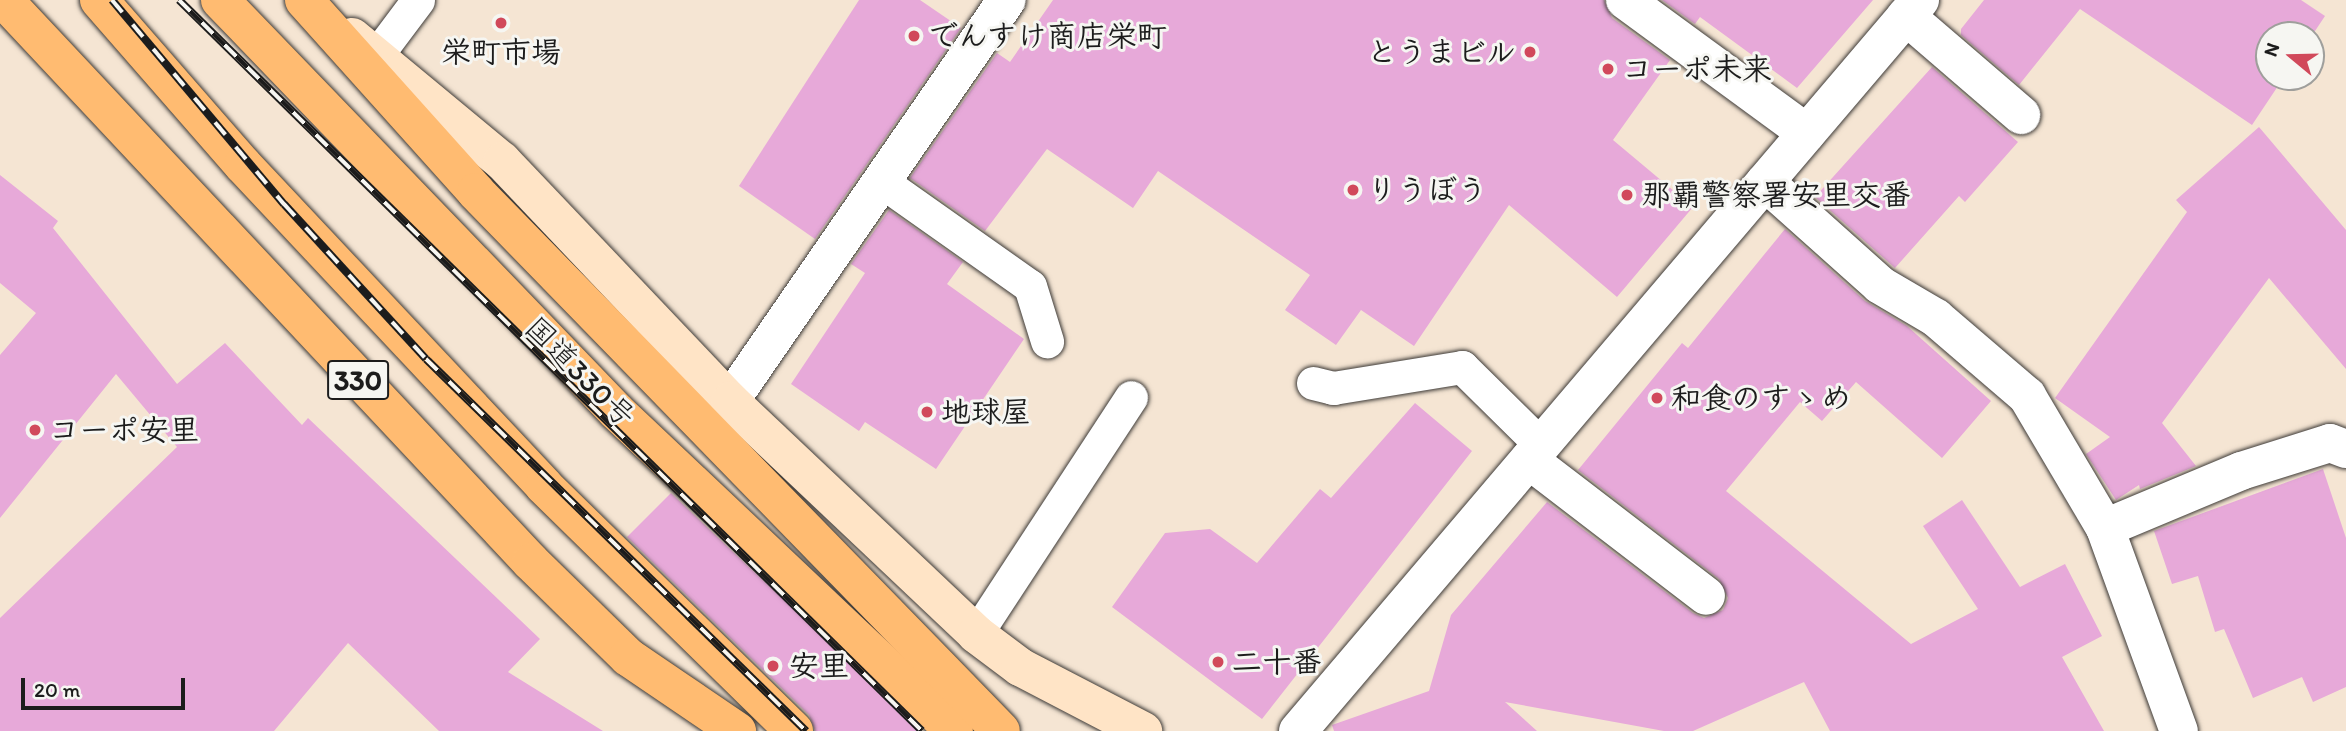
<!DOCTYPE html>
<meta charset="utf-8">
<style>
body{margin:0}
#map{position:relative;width:2346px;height:731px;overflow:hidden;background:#f5e5d3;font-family:Itim,"Klee One",sans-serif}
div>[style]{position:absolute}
.building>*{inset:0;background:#e7a9d9}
.roads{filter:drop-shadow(0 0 2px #3d3a37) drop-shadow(0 0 2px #3d3a37)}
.service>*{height:33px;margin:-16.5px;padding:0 16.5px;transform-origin:16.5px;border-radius:16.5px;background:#fff}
.minor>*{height:38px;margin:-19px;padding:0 19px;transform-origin:19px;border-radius:19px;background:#fff}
.tertiary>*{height:38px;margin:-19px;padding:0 19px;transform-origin:19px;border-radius:19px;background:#fff}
.secondary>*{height:38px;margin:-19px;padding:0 19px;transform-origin:19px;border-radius:19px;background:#ffe4c6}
.trunk>*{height:38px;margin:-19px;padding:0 19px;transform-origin:19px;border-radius:19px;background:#ffbb71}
.rail>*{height:8px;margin-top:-4px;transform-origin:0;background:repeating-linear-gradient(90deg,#f6f6f2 0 16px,#1c1c1c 0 32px);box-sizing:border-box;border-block:2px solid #1c1c1c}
.dots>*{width:19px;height:19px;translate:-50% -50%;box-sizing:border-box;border:4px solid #f6f6f2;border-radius:50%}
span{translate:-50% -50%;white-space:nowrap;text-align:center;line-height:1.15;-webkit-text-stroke:6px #f6f6f2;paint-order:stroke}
.shield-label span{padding:2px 5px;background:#f6f6f2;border:2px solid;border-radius:5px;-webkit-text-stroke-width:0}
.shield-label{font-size:28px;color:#1c1c1c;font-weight:700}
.poi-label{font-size:30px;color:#1c1c1c;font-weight:700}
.left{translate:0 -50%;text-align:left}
.right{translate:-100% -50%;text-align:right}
.street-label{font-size:30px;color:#1c1c1c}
.north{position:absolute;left:2255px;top:21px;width:70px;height:70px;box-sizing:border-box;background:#f6f6f2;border:2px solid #9f9f9c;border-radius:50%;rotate:289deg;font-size:19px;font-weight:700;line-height:28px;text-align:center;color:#1c1c1c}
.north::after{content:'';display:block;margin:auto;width:24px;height:32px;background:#d1495b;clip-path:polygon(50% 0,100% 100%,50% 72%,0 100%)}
.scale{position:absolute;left:21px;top:678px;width:164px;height:32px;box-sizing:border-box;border:4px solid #1c1c1c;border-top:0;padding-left:9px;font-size:21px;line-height:24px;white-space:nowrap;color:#1c1c1c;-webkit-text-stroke:5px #f6f6f2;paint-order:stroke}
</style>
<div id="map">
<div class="building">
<i style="clip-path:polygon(859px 0,920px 0,961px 28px,815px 239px,739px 186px)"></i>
<i style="clip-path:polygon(1053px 0,1604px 0,1612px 18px,1670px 60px,1613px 140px,1693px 207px,1617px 297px,1509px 205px,1414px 346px,1361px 310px,1336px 345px,1285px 310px,1310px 275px,1158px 171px,1133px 208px,1047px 149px,985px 231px,910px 178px,997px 53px,1010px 62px)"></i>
<i style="clip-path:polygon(1662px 0,1873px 0,1797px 88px,1700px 17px,1695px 24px)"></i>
<i style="clip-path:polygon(1984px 0,2301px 0,2325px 16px,2311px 37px,2269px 35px,2269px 77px,2284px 77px,2252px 125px,2080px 9px,2019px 85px,1961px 35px,1961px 29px)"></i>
<i style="clip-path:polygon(1932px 67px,2018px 142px,1965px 202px,1959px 196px,1895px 268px,1815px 197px)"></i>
<i style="clip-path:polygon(2259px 127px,2346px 230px,2346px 369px,2269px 278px,2162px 423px,2196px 466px,2140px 489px,2139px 485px,2116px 500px,2086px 454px,2110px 437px,2055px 398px,2187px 212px,2176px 200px)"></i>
<i style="clip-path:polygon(0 175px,58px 221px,53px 228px,177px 384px,225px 343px,302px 425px,308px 418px,540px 639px,508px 672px,603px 731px,439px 731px,348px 643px,274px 731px,0 731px,0 618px,177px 447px,116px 374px,0 518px,0 355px,36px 313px,0 283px)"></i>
<i style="clip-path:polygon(889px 210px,963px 262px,947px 284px,1024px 339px,936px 469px,865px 422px,859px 431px,791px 384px,865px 273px,851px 264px)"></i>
<i style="clip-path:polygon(1785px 229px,1865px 301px,1907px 326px,1991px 401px,1942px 458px,1856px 382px,1822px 421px,1800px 402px,1726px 491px,1911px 644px,1978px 609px,1923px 526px,1962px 500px,2020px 587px,2065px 564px,2102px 636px,2062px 657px,2104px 731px,1830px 731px,1804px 682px,1693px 731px,1664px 731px,1505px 702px,1537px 731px,1334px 731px,1332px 725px,1429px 691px,1451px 615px,1547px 502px,1693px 613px,1704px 618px,1723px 610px,1728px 598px,1719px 579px,1578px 470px,1682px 343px,1688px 348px)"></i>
<i style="clip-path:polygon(1415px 403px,1472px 451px,1262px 719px,1112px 607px,1165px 533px,1210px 529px,1257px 563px,1320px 489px,1331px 498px)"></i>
<i style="clip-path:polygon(2323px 469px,2346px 538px,2346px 687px,2313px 702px,2302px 677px,2253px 698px,2224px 629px,2215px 632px,2198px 576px,2172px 584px,2154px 531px)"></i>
<i style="clip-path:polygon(671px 493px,922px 731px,815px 731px,809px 715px,627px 537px)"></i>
</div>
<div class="roads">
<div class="service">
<i style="left:376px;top:56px;width:70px;rotate:-53.1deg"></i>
<i style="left:881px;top:181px;width:182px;rotate:35.2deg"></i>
<i style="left:1030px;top:286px;width:58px;rotate:72.8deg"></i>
<i style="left:1313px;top:383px;width:21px;rotate:14deg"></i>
<i style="left:1333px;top:388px;width:131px;rotate:-9.2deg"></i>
<i style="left:1462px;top:367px;width:111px;rotate:44.6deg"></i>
<i style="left:976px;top:634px;width:283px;rotate:-56.8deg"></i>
</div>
<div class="minor">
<i style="left:1625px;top:0;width:225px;rotate:36.2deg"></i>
<i style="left:1906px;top:16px;width:152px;rotate:40.7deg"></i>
<i style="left:1765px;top:182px;width:154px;rotate:41.8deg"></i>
<i style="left:1880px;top:285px;width:65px;rotate:30.5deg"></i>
<i style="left:1936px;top:318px;width:120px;rotate:40.6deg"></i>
<i style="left:2027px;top:396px;width:153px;rotate:59.4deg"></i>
<i style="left:2105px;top:528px;width:216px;rotate:70deg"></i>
<i style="left:730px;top:401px;width:487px;rotate:-55.4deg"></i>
<i style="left:1529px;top:460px;width:223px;rotate:37.5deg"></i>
<i style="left:2105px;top:528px;width:147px;rotate:-22.7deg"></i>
<i style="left:2241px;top:471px;width:93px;rotate:-17.5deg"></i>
<i style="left:2330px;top:443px;width:17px;rotate:21deg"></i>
</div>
<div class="tertiary">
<i style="left:1298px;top:731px;width:960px;rotate:-49.61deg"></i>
</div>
<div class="secondary">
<i style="left:352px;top:37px;width:195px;rotate:39.6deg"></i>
<i style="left:502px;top:161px;width:331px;rotate:46.5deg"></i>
<i style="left:730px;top:401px;width:339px;rotate:43.4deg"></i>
<i style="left:976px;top:634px;width:55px;rotate:36.9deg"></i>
<i style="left:1020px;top:667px;width:139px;rotate:27.5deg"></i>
</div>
<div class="trunk">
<i style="left:4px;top:0;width:770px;rotate:46.84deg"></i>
<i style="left:531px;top:562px;width:136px;rotate:44.4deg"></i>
<i style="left:628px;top:657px;width:132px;rotate:34.2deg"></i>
<i style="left:99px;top:0;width:219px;rotate:48.9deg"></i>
<i style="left:243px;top:165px;width:440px;rotate:46.8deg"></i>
<i style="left:544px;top:486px;width:350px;rotate:44.4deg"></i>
<i style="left:220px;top:0;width:571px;rotate:46.06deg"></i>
<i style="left:616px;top:411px;width:465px;rotate:43.4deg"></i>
<i style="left:304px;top:0;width:258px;rotate:48.1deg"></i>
<i style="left:476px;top:192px;width:752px;rotate:45.75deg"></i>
</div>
</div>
<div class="rail">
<i style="left:112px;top:0;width:267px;rotate:49.9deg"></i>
<i style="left:284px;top:204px;width:210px;rotate:47.5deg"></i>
<i style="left:426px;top:359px;width:532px;rotate:44.39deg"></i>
<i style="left:179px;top:0;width:1042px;rotate:44.53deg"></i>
</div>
<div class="dots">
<i style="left:501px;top:23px;background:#d1495b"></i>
<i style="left:914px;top:36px;background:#d1495b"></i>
<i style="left:1530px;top:52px;background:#d1495b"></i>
<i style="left:1608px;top:69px;background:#d1495b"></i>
<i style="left:1353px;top:190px;background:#d1495b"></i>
<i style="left:1627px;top:195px;background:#d1495b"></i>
<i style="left:1657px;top:398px;background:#d1495b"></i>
<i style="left:927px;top:412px;background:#d1495b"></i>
<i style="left:35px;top:430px;background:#d1495b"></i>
<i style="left:1218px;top:662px;background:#d1495b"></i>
<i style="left:773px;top:666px;background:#d1495b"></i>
</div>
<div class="shield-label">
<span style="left:358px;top:380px">330</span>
</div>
<div class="poi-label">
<span class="left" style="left:928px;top:36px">でんすけ商店栄町</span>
<span style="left:501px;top:52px">栄町市場</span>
<span class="right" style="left:1516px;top:52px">とうまビル</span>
<span class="left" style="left:1622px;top:69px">コーポ未来</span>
<span class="left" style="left:1367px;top:190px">りうぼう</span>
<span class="left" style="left:1641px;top:195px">那覇警察署安里交番</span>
<span class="left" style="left:1671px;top:398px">和食のすゝめ</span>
<span class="left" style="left:941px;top:412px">地球屋</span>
<span class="left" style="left:49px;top:430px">コーポ安里</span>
<span class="left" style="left:1232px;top:662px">二十番</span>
<span class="left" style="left:789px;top:666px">安里</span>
</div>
<div class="street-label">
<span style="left:580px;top:372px;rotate:45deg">国道330号</span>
</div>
<div class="north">N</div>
<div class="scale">20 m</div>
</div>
